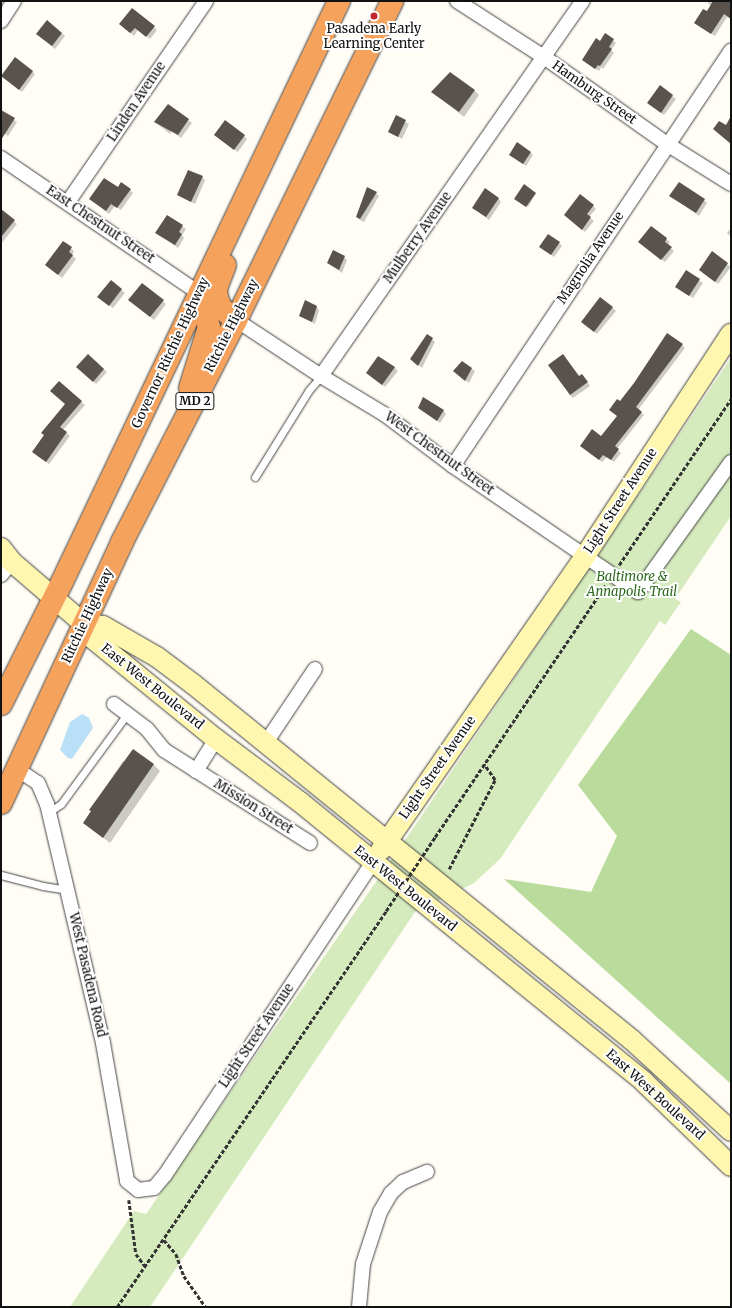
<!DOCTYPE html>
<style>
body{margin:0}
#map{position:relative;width:732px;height:1308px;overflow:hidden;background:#fffdf5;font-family:Merriweather,serif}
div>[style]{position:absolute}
.green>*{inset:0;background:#d5ebbd}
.forest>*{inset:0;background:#b9dc9c}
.water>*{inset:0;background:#b9e0f7}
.shadow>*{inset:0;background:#0003}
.building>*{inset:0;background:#5a524d}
.path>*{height:2.5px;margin-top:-1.25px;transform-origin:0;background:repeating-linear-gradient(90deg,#333 0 4px,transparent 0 6px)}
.roads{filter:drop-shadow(0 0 1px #444) drop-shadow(0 0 1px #444)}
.lane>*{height:7px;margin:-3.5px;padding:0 3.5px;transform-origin:3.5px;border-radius:3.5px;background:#fff}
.street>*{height:14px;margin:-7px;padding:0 7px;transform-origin:7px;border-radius:7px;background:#fff}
.secondary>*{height:20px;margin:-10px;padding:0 10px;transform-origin:10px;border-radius:10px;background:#fff6b0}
.highway>*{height:22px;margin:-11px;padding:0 11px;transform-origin:11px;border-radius:11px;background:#f5a25d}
.path-bridge>*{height:2.5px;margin-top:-1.25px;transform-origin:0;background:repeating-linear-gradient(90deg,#333 0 4px,transparent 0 6px)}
.dots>*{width:11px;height:11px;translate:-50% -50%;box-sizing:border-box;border:2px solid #fff;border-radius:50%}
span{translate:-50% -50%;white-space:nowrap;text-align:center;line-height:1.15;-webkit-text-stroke:4px #fff;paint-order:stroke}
.shield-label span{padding:1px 3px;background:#fff;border:1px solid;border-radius:3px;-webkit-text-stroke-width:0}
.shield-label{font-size:12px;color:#111;font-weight:700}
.poi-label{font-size:13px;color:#111}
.street-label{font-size:13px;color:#111}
.park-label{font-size:13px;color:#2f6b1f;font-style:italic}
.frame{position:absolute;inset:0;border:2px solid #111;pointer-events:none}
</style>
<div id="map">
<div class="green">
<i style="clip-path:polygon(731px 358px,731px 516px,675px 599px,681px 602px,665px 625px,660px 621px,500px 859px,474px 883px,415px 912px,150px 1307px,70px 1307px,134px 1211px,146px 1214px,414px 827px)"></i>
</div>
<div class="forest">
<i style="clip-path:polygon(691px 629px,731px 655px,731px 1084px,504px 879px,591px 892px,617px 836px,578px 785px)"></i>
</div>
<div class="water">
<i style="clip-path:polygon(82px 714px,89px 718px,93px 728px,72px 759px,68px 758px,60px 750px,70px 722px)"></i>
</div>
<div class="shadow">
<i style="clip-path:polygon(706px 1px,731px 3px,731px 19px,727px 17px,715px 36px,699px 26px,711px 6px)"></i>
<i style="clip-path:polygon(123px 27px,154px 27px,157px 30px,150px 39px,138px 30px,134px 36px)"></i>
<i style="clip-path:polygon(62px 33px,65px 36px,55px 49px,40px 37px)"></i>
<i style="clip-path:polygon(613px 40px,616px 43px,611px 50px,614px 53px,603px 69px,601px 67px,599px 71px,586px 63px,600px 42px)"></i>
<i style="clip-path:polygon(32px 71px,35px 74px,22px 92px,2px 76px)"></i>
<i style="clip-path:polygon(660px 86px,676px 99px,664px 115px,652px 106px)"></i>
<i style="clip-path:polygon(474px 90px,479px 95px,464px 117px,432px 92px)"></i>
<i style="clip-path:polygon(168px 105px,192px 123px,181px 138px,172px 131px,170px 134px,155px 122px)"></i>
<i style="clip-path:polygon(1px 111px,17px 122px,8px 136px,1px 131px)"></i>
<i style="clip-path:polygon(397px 117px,409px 124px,402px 139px,389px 132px)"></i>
<i style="clip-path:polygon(244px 136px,247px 139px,238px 152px,218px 138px)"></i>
<i style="clip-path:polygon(530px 152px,533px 155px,526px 166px,510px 154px)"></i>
<i style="clip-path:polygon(202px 177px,205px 180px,195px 204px,178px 195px)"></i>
<i style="clip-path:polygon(118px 189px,130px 190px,133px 193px,121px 210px,115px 206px,109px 214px,90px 199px)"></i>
<i style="clip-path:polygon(376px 193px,379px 196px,364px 222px,360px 220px,357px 217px)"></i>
<i style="clip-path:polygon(536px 193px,528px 207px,517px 200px)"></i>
<i style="clip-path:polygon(671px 196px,704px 200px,707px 203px,699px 216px)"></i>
<i style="clip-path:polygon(498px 198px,501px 202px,489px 220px,473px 208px)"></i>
<i style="clip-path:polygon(593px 206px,596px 209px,589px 217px,594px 221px,585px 232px,568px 218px)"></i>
<i style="clip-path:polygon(1px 210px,17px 224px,1px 244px)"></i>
<i style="clip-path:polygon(182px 226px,186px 229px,182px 235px,184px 238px,178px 248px,156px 233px)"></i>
<i style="clip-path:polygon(651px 227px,670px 242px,668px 245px,674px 251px,665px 262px,643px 245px)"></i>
<i style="clip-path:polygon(731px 228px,731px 237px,727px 233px)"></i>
<i style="clip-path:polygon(63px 242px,74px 251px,72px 255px,76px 259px,62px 278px,46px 265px)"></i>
<i style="clip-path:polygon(559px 243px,562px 246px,554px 257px,544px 250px)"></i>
<i style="clip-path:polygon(712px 253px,731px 267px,718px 284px,703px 273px)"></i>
<i style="clip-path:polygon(344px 257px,347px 260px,342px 273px,328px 263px)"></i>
<i style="clip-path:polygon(686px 272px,703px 283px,693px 298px,680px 290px)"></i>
<i style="clip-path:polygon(111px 281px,125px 293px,113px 308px,100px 298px)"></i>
<i style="clip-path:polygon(142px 284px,166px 304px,154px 320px,133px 303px)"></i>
<i style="clip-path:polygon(601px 298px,616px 311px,597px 334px,585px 325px)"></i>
<i style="clip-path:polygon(316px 306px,319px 310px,315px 324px,300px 316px)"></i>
<i style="clip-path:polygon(432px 339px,435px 342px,422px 368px,415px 362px)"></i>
<i style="clip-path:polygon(682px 345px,685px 348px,638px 410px,644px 415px,617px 449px,621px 453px,614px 462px,607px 457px,602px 462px,584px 448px,602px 438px,618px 417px,620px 403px)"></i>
<i style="clip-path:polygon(88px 355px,107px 372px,96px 384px,78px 367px)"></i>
<i style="clip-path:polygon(462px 362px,475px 371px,469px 383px,457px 374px)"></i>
<i style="clip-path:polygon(394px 367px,398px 371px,385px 387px,370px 376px)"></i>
<i style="clip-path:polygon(582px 375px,590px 386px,573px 398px,570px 395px)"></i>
<i style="clip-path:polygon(59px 382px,85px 405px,63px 430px,70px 436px,49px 464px,36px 455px,66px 404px)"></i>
<i style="clip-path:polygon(419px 408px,443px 410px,446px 414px,440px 423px)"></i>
<i style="clip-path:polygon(123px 761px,153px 764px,160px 771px,110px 843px,84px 823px,92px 812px,90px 810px)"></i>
</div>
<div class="building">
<i style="clip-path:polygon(713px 1px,731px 1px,731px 19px,724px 14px,711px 34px,694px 23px,703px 9px,707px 11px)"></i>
<i style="clip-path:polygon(132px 8px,155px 26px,146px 37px,135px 28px,130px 33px,119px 24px)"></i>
<i style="clip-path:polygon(47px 20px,62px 33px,52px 46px,36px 34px)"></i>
<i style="clip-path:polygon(605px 33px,614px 39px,609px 47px,612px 49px,600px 66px,598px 65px,595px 69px,582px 60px,596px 38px,600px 41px)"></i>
<i style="clip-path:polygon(15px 57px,33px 71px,19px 90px,1px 76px)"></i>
<i style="clip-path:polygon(450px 72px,475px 90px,459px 112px,431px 92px)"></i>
<i style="clip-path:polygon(660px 85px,673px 95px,661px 113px,647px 103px)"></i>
<i style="clip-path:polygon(168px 104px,189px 119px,178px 135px,154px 122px)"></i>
<i style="clip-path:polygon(1px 110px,15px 118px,1px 140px)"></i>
<i style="clip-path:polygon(396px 115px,406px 120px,398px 137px,388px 132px)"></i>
<i style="clip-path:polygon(731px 116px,731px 144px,713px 129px,719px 121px,726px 125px)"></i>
<i style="clip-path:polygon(225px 120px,245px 135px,234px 150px,214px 135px)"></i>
<i style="clip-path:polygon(517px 142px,531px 152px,523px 164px,509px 155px)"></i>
<i style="clip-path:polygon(188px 170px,203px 176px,191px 202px,177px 195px)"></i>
<i style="clip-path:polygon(104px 178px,118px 187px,121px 182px,131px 189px,117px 208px,111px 204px,106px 211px,89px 199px)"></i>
<i style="clip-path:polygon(679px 182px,705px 199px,696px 213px,669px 196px)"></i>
<i style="clip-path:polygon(524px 184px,536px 193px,526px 207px,514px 199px)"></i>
<i style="clip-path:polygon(367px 187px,377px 192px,360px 219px,356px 217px)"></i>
<i style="clip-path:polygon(485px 188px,499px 198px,486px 217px,472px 208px)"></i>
<i style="clip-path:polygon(580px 194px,594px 205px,587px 214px,591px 217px,582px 230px,564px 215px)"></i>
<i style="clip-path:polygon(1px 209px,15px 220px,1px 237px)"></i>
<i style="clip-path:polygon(167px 215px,183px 225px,179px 232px,182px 234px,175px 245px,155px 233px)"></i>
<i style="clip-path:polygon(651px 226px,667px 238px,665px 242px,672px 247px,661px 260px,638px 242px)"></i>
<i style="clip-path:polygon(548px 234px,560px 242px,551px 255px,539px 247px)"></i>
<i style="clip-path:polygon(63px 241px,72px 247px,69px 252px,73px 255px,58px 275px,45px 265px)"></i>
<i style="clip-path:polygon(333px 250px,345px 256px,339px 270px,327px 263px)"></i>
<i style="clip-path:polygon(712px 251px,728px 263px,715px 282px,699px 270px)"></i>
<i style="clip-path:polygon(686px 270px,700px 279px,689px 296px,675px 287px)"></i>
<i style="clip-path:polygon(111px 280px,122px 289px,109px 306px,97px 297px)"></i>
<i style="clip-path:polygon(142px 283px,164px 300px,150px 317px,128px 300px)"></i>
<i style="clip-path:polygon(600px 297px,613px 307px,594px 332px,581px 322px)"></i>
<i style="clip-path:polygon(305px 300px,317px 306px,312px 322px,299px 316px)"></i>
<i style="clip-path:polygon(667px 333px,683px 344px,636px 407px,642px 412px,615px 446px,619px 449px,611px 460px,603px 455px,599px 460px,580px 446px,592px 429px,601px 436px,617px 416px,609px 410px,617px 399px,620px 401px,634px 383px)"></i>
<i style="clip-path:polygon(427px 334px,433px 338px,418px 366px,410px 359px)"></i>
<i style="clip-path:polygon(88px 354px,104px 369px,93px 382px,76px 367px)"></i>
<i style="clip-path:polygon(563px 354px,579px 376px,582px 374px,588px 382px,570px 395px,548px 365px)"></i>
<i style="clip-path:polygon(378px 356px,395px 367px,382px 385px,366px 373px)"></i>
<i style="clip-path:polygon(462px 361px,472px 368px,465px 381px,453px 371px)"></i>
<i style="clip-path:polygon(59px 381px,82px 401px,60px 427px,67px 432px,46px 462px,32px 452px,44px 435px,41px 433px,65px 404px,50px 391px)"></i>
<i style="clip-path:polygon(423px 397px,444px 410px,437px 421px,418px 408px)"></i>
<i style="clip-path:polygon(133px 749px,154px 764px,103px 838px,83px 823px,91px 811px,89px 810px)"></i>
</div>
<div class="path">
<i style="left:619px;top:565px;width:200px;rotate:-56deg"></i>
<i style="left:435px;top:837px;width:305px;rotate:-55.9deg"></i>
<i style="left:449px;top:869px;width:100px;rotate:-62.7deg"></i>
<i style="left:495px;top:780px;width:19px;rotate:-125deg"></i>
<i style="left:129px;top:1200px;width:54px;rotate:82.6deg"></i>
<i style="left:136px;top:1254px;width:15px;rotate:53deg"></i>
<i style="left:164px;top:1240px;width:18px;rotate:49deg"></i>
<i style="left:176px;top:1254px;width:23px;rotate:70deg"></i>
<i style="left:184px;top:1276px;width:38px;rotate:55deg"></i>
<i style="left:117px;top:1307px;width:479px;rotate:-55.8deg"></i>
</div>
<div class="roads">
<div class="lane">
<i style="left:255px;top:477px;width:102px;rotate:-58.2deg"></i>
<i style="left:309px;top:390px;width:18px;rotate:-49deg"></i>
<i style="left:49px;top:812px;width:14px;rotate:-34deg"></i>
<i style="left:61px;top:804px;width:112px;rotate:-53.7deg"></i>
<i style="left:1px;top:875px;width:43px;rotate:14.7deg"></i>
<i style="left:43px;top:886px;width:24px;rotate:9deg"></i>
</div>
<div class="street">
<i style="left:457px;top:1px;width:103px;rotate:32.8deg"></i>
<i style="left:544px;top:57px;width:151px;rotate:35.3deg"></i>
<i style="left:667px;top:144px;width:75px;rotate:32deg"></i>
<i style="left:1px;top:21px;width:24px;rotate:-57deg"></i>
<i style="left:1px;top:158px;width:240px;rotate:34.3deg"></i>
<i style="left:68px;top:202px;width:244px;rotate:-55.5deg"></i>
<i style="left:236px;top:320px;width:102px;rotate:33.4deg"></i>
<i style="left:321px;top:376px;width:74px;rotate:31.1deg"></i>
<i style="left:384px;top:414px;width:86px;rotate:37deg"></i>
<i style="left:453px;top:466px;width:224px;rotate:34.3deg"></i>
<i style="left:638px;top:592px;width:160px;rotate:-54.4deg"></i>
<i style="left:321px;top:376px;width:457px;rotate:-55.1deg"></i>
<i style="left:453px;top:466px;width:500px;rotate:-56.2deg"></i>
<i style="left:1px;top:575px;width:17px;rotate:-50deg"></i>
<i style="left:114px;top:704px;width:41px;rotate:37.1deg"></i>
<i style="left:147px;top:729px;width:27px;rotate:51deg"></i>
<i style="left:164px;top:750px;width:173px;rotate:32.5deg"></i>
<i style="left:265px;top:744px;width:90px;rotate:-56.3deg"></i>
<i style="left:17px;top:769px;width:25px;rotate:34deg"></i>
<i style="left:38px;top:783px;width:23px;rotate:67deg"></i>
<i style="left:47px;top:804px;width:245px;rotate:76.8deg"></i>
<i style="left:103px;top:1043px;width:140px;rotate:80.1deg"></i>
<i style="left:127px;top:1181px;width:14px;rotate:39deg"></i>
<i style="left:138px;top:1190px;width:16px;rotate:-7deg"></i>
<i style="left:154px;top:1188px;width:17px;rotate:-50deg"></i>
<i style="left:165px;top:1175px;width:374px;rotate:-56.4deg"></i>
<i style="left:196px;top:771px;width:38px;rotate:-58deg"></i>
<i style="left:359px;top:1307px;width:43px;rotate:-84.7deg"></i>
<i style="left:363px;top:1264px;width:55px;rotate:-71.9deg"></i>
<i style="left:380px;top:1212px;width:22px;rotate:-60deg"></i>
<i style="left:391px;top:1193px;width:16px;rotate:-43deg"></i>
<i style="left:403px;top:1182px;width:26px;rotate:-23deg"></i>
</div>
<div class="secondary">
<i style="left:1px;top:548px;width:18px;rotate:52deg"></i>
<i style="left:12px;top:562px;width:95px;rotate:40.7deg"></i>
<i style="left:84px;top:624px;width:16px;rotate:60deg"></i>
<i style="left:92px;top:638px;width:160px;rotate:39.2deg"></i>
<i style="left:216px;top:739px;width:105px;rotate:36.9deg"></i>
<i style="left:300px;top:802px;width:444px;rotate:39.1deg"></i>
<i style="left:644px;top:1082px;width:121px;rotate:44deg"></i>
<i style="left:84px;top:624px;width:19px;rotate:6deg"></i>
<i style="left:103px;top:626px;width:62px;rotate:29.9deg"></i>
<i style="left:157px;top:657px;width:45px;rotate:36.9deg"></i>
<i style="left:193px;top:684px;width:565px;rotate:39.04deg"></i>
<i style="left:632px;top:1040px;width:134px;rotate:42.6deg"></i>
<i style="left:381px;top:850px;width:358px;rotate:-55.2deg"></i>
<i style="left:585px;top:556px;width:266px;rotate:-56.7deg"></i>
</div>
<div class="highway">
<i style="left:225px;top:265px;width:26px;rotate:111deg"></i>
<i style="left:216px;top:289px;width:9px;rotate:84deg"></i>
<i style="left:217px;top:298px;width:11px;rotate:68deg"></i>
<i style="left:221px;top:308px;width:19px;rotate:39deg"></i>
<i style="left:190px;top:388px;width:64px;rotate:-72.7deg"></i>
<i style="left:209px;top:327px;width:35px;rotate:-106deg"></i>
<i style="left:1px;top:704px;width:136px;rotate:-63.4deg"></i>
<i style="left:62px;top:582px;width:644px;rotate:-64.51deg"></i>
<i style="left:1px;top:803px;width:288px;rotate:-65.1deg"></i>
<i style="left:122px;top:542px;width:250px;rotate:-62.8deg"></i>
<i style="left:236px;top:320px;width:355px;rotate:-63.9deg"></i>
</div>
</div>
<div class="path-bridge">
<i style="left:386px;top:911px;width:89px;rotate:-56.5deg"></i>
</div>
<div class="dots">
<i style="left:374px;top:16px;background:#c4262e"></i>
</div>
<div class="shield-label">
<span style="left:195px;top:401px">MD 2</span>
</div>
<div class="poi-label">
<span style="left:374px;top:37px">Pasadena Early<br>Learning Center</span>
</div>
<div class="street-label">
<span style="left:594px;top:93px;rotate:35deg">Hamburg Street</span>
<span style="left:137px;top:102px;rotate:-56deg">Linden Avenue</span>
<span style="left:100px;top:225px;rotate:34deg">East Chestnut Street</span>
<span style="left:418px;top:238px;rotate:-55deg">Mulberry Avenue</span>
<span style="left:591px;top:258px;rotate:-56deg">Magnolia Avenue</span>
<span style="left:232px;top:326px;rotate:-63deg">Ritchie Highway</span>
<span style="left:171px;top:353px;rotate:-65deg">Governor Ritchie Highway</span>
<span style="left:439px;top:454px;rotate:36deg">West Chestnut Street</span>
<span style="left:621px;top:501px;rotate:-57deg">Light Street Avenue</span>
<span style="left:88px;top:616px;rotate:-65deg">Ritchie Highway</span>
<span style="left:152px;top:687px;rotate:39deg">East West Boulevard</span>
<span style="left:438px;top:768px;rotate:-55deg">Light Street Avenue</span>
<span style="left:253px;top:807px;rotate:32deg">Mission Street</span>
<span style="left:405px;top:889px;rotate:39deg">East West Boulevard</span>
<span style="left:87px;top:975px;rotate:77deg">West Pasadena Road</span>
<span style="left:257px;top:1036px;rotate:-56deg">Light Street Avenue</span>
<span style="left:655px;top:1095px;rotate:42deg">East West Boulevard</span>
</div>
<div class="park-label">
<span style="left:632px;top:585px">Baltimore &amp;<br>Annapolis Trail</span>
</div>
<div class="frame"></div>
</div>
